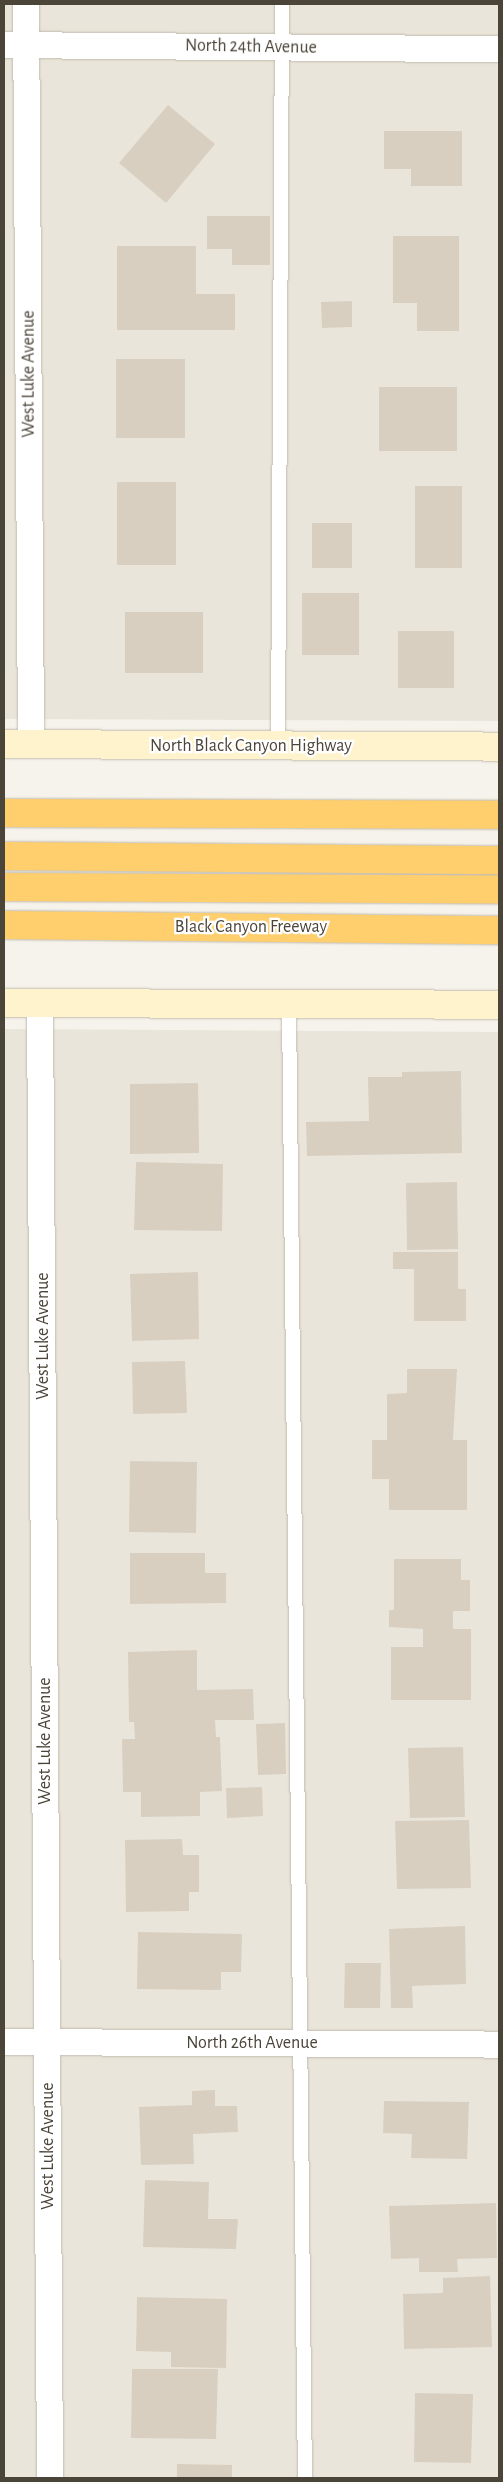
<!DOCTYPE html>
<style>
body{margin:0}
#map{position:relative;width:503px;height:2482px;overflow:hidden;background:#f6f3ec;font-family:"Alegreya Sans",sans-serif}
div>[style]{position:absolute}
.residential>*{inset:0;background:#eae5da}
.building>*{inset:0;background:#d8cfc1}
.roads{filter:drop-shadow(0 0 1px #c2bbae) drop-shadow(0 0 1px #c2bbae)}
.lane>*{height:14px;margin:-7px;padding:0 7px;transform-origin:7px;border-radius:7px;background:#fff}
.street>*{height:26px;margin:-13px;padding:0 13px;transform-origin:13px;border-radius:13px;background:#fff}
.secondary>*{height:28px;margin:-14px;padding:0 14px;transform-origin:14px;border-radius:14px;background:#fff3cd}
.highway>*{height:28px;margin:-14px;padding:0 14px;transform-origin:14px;border-radius:14px;background:#ffcf6e}
span{translate:-50% -50%;white-space:nowrap;text-align:center;line-height:1.15;-webkit-text-stroke:4.5px #fff;paint-order:stroke}
.street-label{font-size:18px;color:#4b4439}
.frame{position:absolute;inset:0;border:5px solid #4b4439;pointer-events:none}
</style>
<div id="map">
<div class="residential">
<i style="clip-path:polygon(4px 4px,499px 4px,499px 721px,4px 719px)"></i>
<i style="clip-path:polygon(4px 1029px,499px 1032px,499px 2478px,4px 2478px)"></i>
</div>
<div class="building">
<i style="clip-path:polygon(168px 105px,215px 144px,166px 203px,119px 163px)"></i>
<i style="clip-path:polygon(384px 131px,462px 131px,462px 186px,411px 186px,411px 169px,384px 169px)"></i>
<i style="clip-path:polygon(207px 216px,270px 216px,270px 265px,232px 265px,232px 249px,207px 249px)"></i>
<i style="clip-path:polygon(393px 236px,459px 236px,459px 331px,417px 331px,417px 303px,393px 303px)"></i>
<i style="clip-path:polygon(117px 246px,196px 246px,196px 294px,235px 294px,235px 330px,117px 330px)"></i>
<i style="clip-path:polygon(352px 301px,352px 327px,322px 328px,321px 302px)"></i>
<i style="clip-path:polygon(116px 359px,185px 359px,185px 438px,116px 438px)"></i>
<i style="clip-path:polygon(379px 387px,457px 387px,457px 451px,379px 451px)"></i>
<i style="clip-path:polygon(117px 482px,176px 482px,176px 565px,117px 565px)"></i>
<i style="clip-path:polygon(415px 486px,462px 486px,462px 568px,415px 568px)"></i>
<i style="clip-path:polygon(312px 523px,352px 523px,352px 568px,312px 568px)"></i>
<i style="clip-path:polygon(302px 593px,359px 593px,359px 655px,302px 655px)"></i>
<i style="clip-path:polygon(125px 612px,203px 612px,203px 673px,125px 673px)"></i>
<i style="clip-path:polygon(398px 631px,454px 631px,454px 688px,398px 688px)"></i>
<i style="clip-path:polygon(461px 1071px,462px 1153px,307px 1156px,306px 1122px,369px 1121px,368px 1077px,402px 1077px,402px 1072px)"></i>
<i style="clip-path:polygon(198px 1083px,199px 1153px,130px 1154px,130px 1084px)"></i>
<i style="clip-path:polygon(136px 1162px,223px 1164px,222px 1231px,134px 1230px)"></i>
<i style="clip-path:polygon(457px 1182px,458px 1249px,407px 1250px,406px 1183px)"></i>
<i style="clip-path:polygon(393px 1252px,458px 1252px,458px 1289px,466px 1289px,466px 1321px,414px 1321px,414px 1269px,393px 1269px)"></i>
<i style="clip-path:polygon(198px 1272px,199px 1339px,132px 1341px,130px 1274px)"></i>
<i style="clip-path:polygon(185px 1361px,187px 1413px,133px 1414px,132px 1362px)"></i>
<i style="clip-path:polygon(407px 1369px,457px 1369px,453px 1440px,467px 1440px,467px 1510px,389px 1510px,389px 1479px,372px 1479px,372px 1440px,387px 1440px,387px 1394px,407px 1393px)"></i>
<i style="clip-path:polygon(130px 1461px,197px 1462px,196px 1533px,129px 1532px)"></i>
<i style="clip-path:polygon(130px 1553px,205px 1553px,205px 1573px,226px 1573px,226px 1603px,130px 1604px)"></i>
<i style="clip-path:polygon(394px 1559px,461px 1559px,461px 1580px,470px 1580px,470px 1611px,453px 1611px,453px 1629px,471px 1629px,471px 1700px,391px 1700px,391px 1647px,423px 1647px,423px 1629px,389px 1627px,389px 1610px,394px 1610px)"></i>
<i style="clip-path:polygon(197px 1650px,197px 1690px,253px 1689px,254px 1720px,215px 1720px,216px 1737px,220px 1737px,222px 1791px,200px 1792px,200px 1816px,141px 1817px,141px 1792px,123px 1792px,122px 1739px,135px 1739px,134px 1722px,129px 1722px,128px 1652px)"></i>
<i style="clip-path:polygon(285px 1723px,286px 1774px,258px 1775px,256px 1724px)"></i>
<i style="clip-path:polygon(463px 1747px,465px 1817px,410px 1818px,408px 1748px)"></i>
<i style="clip-path:polygon(262px 1787px,263px 1816px,227px 1818px,226px 1788px)"></i>
<i style="clip-path:polygon(469px 1820px,471px 1888px,397px 1889px,395px 1821px)"></i>
<i style="clip-path:polygon(182px 1839px,183px 1855px,199px 1855px,199px 1892px,189px 1892px,189px 1911px,126px 1912px,125px 1840px)"></i>
<i style="clip-path:polygon(465px 1926px,466px 1984px,412px 1986px,413px 2008px,391px 2008px,389px 1929px)"></i>
<i style="clip-path:polygon(138px 1932px,242px 1934px,241px 1972px,221px 1972px,221px 1990px,137px 1989px)"></i>
<i style="clip-path:polygon(345px 1963px,381px 1963px,380px 2008px,344px 2008px)"></i>
<i style="clip-path:polygon(215px 2090px,215px 2106px,237px 2106px,238px 2132px,193px 2134px,194px 2164px,141px 2165px,139px 2107px,192px 2105px,192px 2091px)"></i>
<i style="clip-path:polygon(384px 2101px,469px 2102px,467px 2159px,411px 2158px,412px 2134px,383px 2133px)"></i>
<i style="clip-path:polygon(145px 2180px,209px 2182px,208px 2219px,238px 2219px,236px 2249px,143px 2247px)"></i>
<i style="clip-path:polygon(496px 2203px,497px 2258px,457px 2259px,458px 2272px,419px 2272px,419px 2258px,391px 2259px,389px 2206px)"></i>
<i style="clip-path:polygon(490px 2276px,492px 2347px,404px 2349px,403px 2294px,443px 2293px,443px 2278px)"></i>
<i style="clip-path:polygon(137px 2297px,227px 2299px,226px 2368px,171px 2367px,171px 2352px,136px 2351px)"></i>
<i style="clip-path:polygon(132px 2369px,218px 2369px,216px 2439px,131px 2438px)"></i>
<i style="clip-path:polygon(415px 2393px,473px 2394px,471px 2463px,414px 2462px)"></i>
<i style="clip-path:polygon(177px 2464px,232px 2465px,232px 2478px,177px 2478px)"></i>
</div>
<div class="roads">
<div class="lane">
<i style="left:278px;top:746px;width:742px;rotate:-89.69deg"></i>
<i style="left:289px;top:1005px;width:1473px;rotate:89.38deg"></i>
</div>
<div class="street">
<i style="left:26px;top:4px;width:740px;rotate:89.61deg"></i>
<i style="left:4px;top:45px;width:495px;rotate:0.5deg"></i>
<i style="left:40px;top:1003px;width:1475px;rotate:89.61deg"></i>
<i style="left:4px;top:2042px;width:495px;rotate:0.3deg"></i>
</div>
<div class="secondary">
<i style="left:4px;top:744px;width:495px;rotate:0.3deg"></i>
<i style="left:4px;top:1003px;width:495px;rotate:0.2deg"></i>
</div>
<div class="highway">
<i style="left:4px;top:813px;width:495px;rotate:0.2deg"></i>
<i style="left:4px;top:856px;width:495px;rotate:0.5deg"></i>
<i style="left:4px;top:887px;width:495px;rotate:0.3deg"></i>
<i style="left:4px;top:925px;width:495px;rotate:0.6deg"></i>
</div>
</div>
<div class="street-label">
<span style="left:251px;top:47px;rotate:1deg">North 24th Avenue</span>
<span style="left:29px;top:374px;rotate:-90deg">West Luke Avenue</span>
<span style="left:251px;top:746px">North Black Canyon Highway</span>
<span style="left:251px;top:927px">Black Canyon Freeway</span>
<span style="left:43px;top:1336px;rotate:-90deg">West Luke Avenue</span>
<span style="left:45px;top:1741px;rotate:-90deg">West Luke Avenue</span>
<span style="left:252px;top:2043px">North 26th Avenue</span>
<span style="left:48px;top:2146px;rotate:-90deg">West Luke Avenue</span>
</div>
<div class="frame"></div>
</div>
